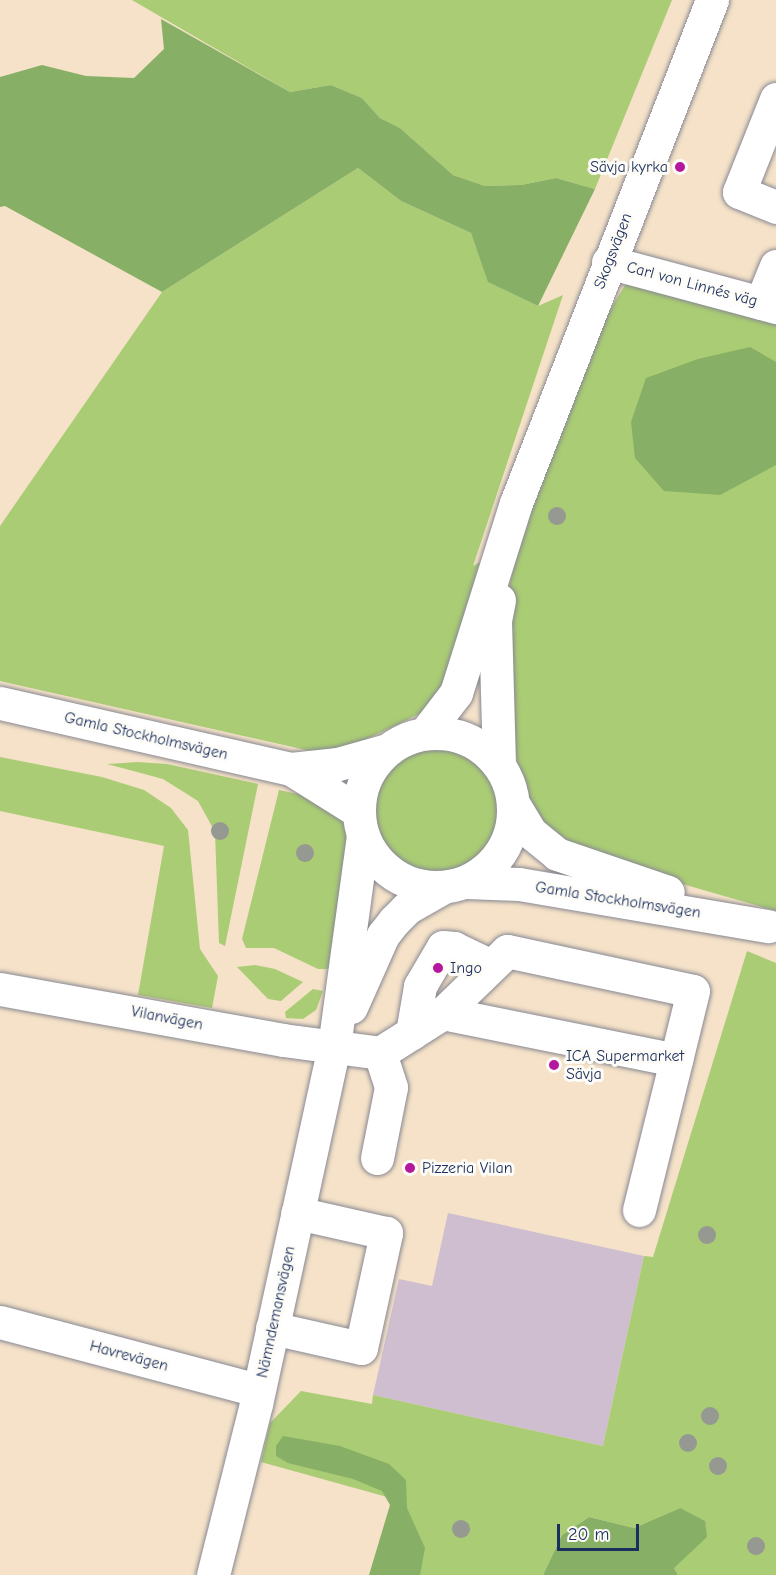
<!DOCTYPE html>
<meta charset="utf-8">
<style>
body{margin:0}
#map{position:relative;width:776px;height:1575px;overflow:hidden;background:#f5e2c8;font-family:"Comic Neue",sans-serif}
div>[style]{position:absolute}
.industrial>*{inset:0;background:#cebed0}
.green>*{inset:0;background:#aacc74}
.round{border-radius:50%}
.forest>*{inset:0;background:#87b066}
.roads{filter:drop-shadow(0 0 2px #888893) drop-shadow(0 0 2px #888893)}
.minor>*{height:33px;margin:-16.5px;padding:0 16.5px;transform-origin:16.5px;border-radius:16.5px;background:#fff}
.major>*{height:33px;margin:-16.5px;padding:0 16.5px;transform-origin:16.5px;border-radius:16.5px;background:#fff}
.major>.ring{margin:-16.5px;padding:0;box-sizing:content-box;background:none;border:33px solid #fff;border-radius:50%}
.trees>*{width:18px;height:18px;margin:-9px;border-radius:50%;background:#959992}
.dots>*{width:16px;height:16px;translate:-50% -50%;box-sizing:border-box;border:3px solid #fdfcf7;border-radius:50%}
span{translate:-50% -50%;white-space:nowrap;text-align:center;line-height:1.15;-webkit-text-stroke:6px #fdfcf7;paint-order:stroke}
.poi-label{font-size:16px;color:#1b2f5e}
.right{translate:-100% -50%;text-align:right}
.left{translate:0 -50%;text-align:left}
.street-label{font-size:16px;color:#1b2f5e}
.scale{position:absolute;left:557px;top:1524px;width:82px;height:27px;box-sizing:border-box;border:3px solid #1b2f5e;border-top:0;padding-left:8px;font-size:18px;line-height:21px;white-space:nowrap;color:#1b2f5e;-webkit-text-stroke:4px #fdfcf7;paint-order:stroke}
</style>
<div id="map">
<div class="industrial">
<i style="clip-path:polygon(448px 1213px,644px 1256px,603px 1446px,373px 1395px,399px 1279px,432px 1286px)"></i>
</div>
<div class="green">
<i style="clip-path:polygon(132px 0,672px 0,595px 189px,556px 178px,521px 185px,485px 186px,453px 175px,400px 128px,380px 118px,362px 98px,331px 85px,290px 92px)"></i>
<i style="clip-path:polygon(358px 168px,401px 201px,471px 233px,489px 282px,538px 306px,563px 295px,473px 566px,480px 562px,436px 706px,365px 740px,362px 747px,315px 752px,0 681px,0 526px,162px 292px)"></i>
<i style="clip-path:polygon(647px 281px,776px 316px,776px 911px,585px 856px,531px 816px,504px 708px,503px 637px,510px 582px,526px 521px,607px 315px,625px 285px)"></i>
<i class="round" style="left:375px;top:748px;width:124px;height:124px"></i>
<i style="clip-path:polygon(0 757px,102px 777px,144px 790px,171px 808px,188px 830px,200px 949px,218px 976px,212px 1008px,138px 995px,164px 846px,0 811px)"></i>
<i style="clip-path:polygon(138px 762px,167px 764px,258px 784px,225px 946px,219px 943px,215px 832px,198px 801px,163px 779px,107px 764px)"></i>
<i style="clip-path:polygon(279px 790px,312px 797px,342px 818px,351px 850px,333px 963px,327px 969px,318px 969px,274px 948px,246px 948px,242px 939px)"></i>
<i style="clip-path:polygon(747px 951px,776px 963px,776px 1575px,678px 1575px,674px 1568px,680px 1508px,634px 1528px,589px 1517px,562px 1535px,543px 1575px,376px 1575px,398px 1500px,261px 1462px,270px 1423px,301px 1391px,372px 1404px,373px 1395px,603px 1446px,644px 1256px,653px 1257px)"></i>
<i style="clip-path:polygon(255px 965px,275px 969px,303px 982px,281px 1001px,268px 999px,237px 967px)"></i>
<i style="clip-path:polygon(313px 989px,323px 991px,316px 1010px,303px 1019px,286px 1018px,285px 1012px)"></i>
</div>
<div class="forest">
<i style="clip-path:polygon(161px 19px,290px 92px,331px 85px,362px 98px,380px 118px,400px 128px,453px 175px,485px 186px,521px 185px,556px 178px,595px 189px,538px 306px,488px 282px,471px 233px,401px 201px,358px 168px,162px 292px,5px 206px,0 207px,0 77px,42px 65px,86px 76px,134px 78px,164px 49px)"></i>
<i style="clip-path:polygon(750px 347px,776px 362px,776px 465px,720px 495px,664px 491px,635px 458px,631px 422px,646px 378px,698px 359px)"></i>
<i style="clip-path:polygon(283px 1436px,340px 1446px,389px 1464px,406px 1480px,407px 1508px,425px 1548px,420px 1575px,369px 1575px,390px 1505px,382px 1491px,353px 1479px,288px 1463px,276px 1456px,276px 1446px)"></i>
<i style="clip-path:polygon(680px 1508px,705px 1521px,707px 1537px,674px 1568px,678px 1575px,543px 1575px,562px 1535px,589px 1517px,634px 1528px)"></i>
</div>
<div class="roads">
<div class="minor">
<i style="left:776px;top:99px;width:100px;rotate:111.7deg"></i>
<i style="left:739px;top:192px;width:40px;rotate:22deg"></i>
<i style="left:608px;top:262px;width:174px;rotate:15deg"></i>
<i style="left:761px;top:303px;width:40px;rotate:-68deg"></i>
<i style="left:499px;top:600px;width:21px;rotate:101deg"></i>
<i style="left:495px;top:621px;width:141px;rotate:88.4deg"></i>
<i style="left:426px;top:732px;width:49px;rotate:-52.4deg"></i>
<i style="left:456px;top:693px;width:199px;rotate:-72.5deg"></i>
<i style="left:516px;top:503px;width:540px;rotate:-68.71deg"></i>
<i style="left:0;top:989px;width:288px;rotate:10.2deg"></i>
<i style="left:283px;top:1040px;width:98px;rotate:7.6deg"></i>
<i style="left:380px;top:1053px;width:75px;rotate:-32.4deg"></i>
<i style="left:443px;top:1013px;width:89px;rotate:-44.1deg"></i>
<i style="left:507px;top:951px;width:190px;rotate:12.1deg"></i>
<i style="left:693px;top:991px;width:71px;rotate:103.8deg"></i>
<i style="left:676px;top:1060px;width:238px;rotate:-168.6deg"></i>
<i style="left:351px;top:1007px;width:79px;rotate:-66deg"></i>
<i style="left:383px;top:935px;width:18px;rotate:-52deg"></i>
<i style="left:394px;top:921px;width:18px;rotate:-45deg"></i>
<i style="left:407px;top:908px;width:43px;rotate:-29.6deg"></i>
<i style="left:412px;top:1033px;width:48px;rotate:-80.3deg"></i>
<i style="left:420px;top:986px;width:45px;rotate:-59.5deg"></i>
<i style="left:443px;top:947px;width:11px;rotate:5deg"></i>
<i style="left:454px;top:948px;width:41px;rotate:25.9deg"></i>
<i style="left:377px;top:1158px;width:72px;rotate:-78.8deg"></i>
<i style="left:391px;top:1087px;width:36px;rotate:-108deg"></i>
<i style="left:639px;top:1210px;width:154px;rotate:-76.1deg"></i>
<i style="left:0;top:1322px;width:267px;rotate:14.8deg"></i>
<i style="left:272px;top:1328px;width:91px;rotate:12.7deg"></i>
<i style="left:361px;top:1348px;width:118px;rotate:-77.7deg"></i>
<i style="left:386px;top:1233px;width:91px;rotate:-167.3deg"></i>
<i style="left:213px;top:1575px;width:176px;rotate:-75.9deg"></i>
<i style="left:256px;top:1404px;width:365px;rotate:-77.7deg"></i>
<i style="left:334px;top:1047px;width:213px;rotate:-82.2deg"></i>
</div>
<div class="major">
<i style="left:0;top:703px;width:298px;rotate:12.8deg"></i>
<i style="left:291px;top:769px;width:79px;rotate:32.1deg"></i>
<i class="ring" style="left:359px;top:733px;width:121px;height:121px"></i>
<i style="left:291px;top:769px;width:47px;rotate:-6.1deg"></i>
<i style="left:338px;top:764px;width:48px;rotate:-15.8deg"></i>
<i style="left:514px;top:805px;width:31px;rotate:59deg"></i>
<i style="left:530px;top:832px;width:35px;rotate:39deg"></i>
<i style="left:557px;top:854px;width:117px;rotate:18.9deg"></i>
<i style="left:466px;top:882px;width:53px;rotate:2.2deg"></i>
<i style="left:519px;top:884px;width:253px;rotate:9.6deg"></i>
</div>
</div>
<div class="trees">
<i style="left:557px;top:516px"></i>
<i style="left:220px;top:831px"></i>
<i style="left:305px;top:853px"></i>
<i style="left:707px;top:1235px"></i>
<i style="left:710px;top:1416px"></i>
<i style="left:688px;top:1443px"></i>
<i style="left:718px;top:1466px"></i>
<i style="left:461px;top:1529px"></i>
<i style="left:756px;top:1546px"></i>
</div>
<div class="dots">
<i style="left:680px;top:167px;background:#b5179e"></i>
<i style="left:438px;top:968px;background:#b5179e"></i>
<i style="left:554px;top:1065px;background:#b5179e"></i>
<i style="left:410px;top:1168px;background:#b5179e"></i>
</div>
<div class="poi-label">
<span class="right" style="left:668px;top:167px">Sävja kyrka</span>
<span class="left" style="left:450px;top:968px">Ingo</span>
<span class="left" style="left:566px;top:1065px">ICA Supermarket<br>Sävja</span>
<span class="left" style="left:422px;top:1168px">Pizzeria Vilan</span>
</div>
<div class="street-label">
<span style="left:613px;top:251px;rotate:-69deg">Skogsvägen</span>
<span style="left:692px;top:284px;rotate:15deg">Carl von Linnés väg</span>
<span style="left:146px;top:736px;rotate:13deg">Gamla Stockholmsvägen</span>
<span style="left:618px;top:900px;rotate:9deg">Gamla Stockholmsvägen</span>
<span style="left:167px;top:1018px;rotate:11deg">Vilanvägen</span>
<span style="left:276px;top:1312px;rotate:-78deg">Nämndemansvägen</span>
<span style="left:129px;top:1356px;rotate:15deg">Havrevägen</span>
</div>
<div class="scale">20 m</div>
</div>
